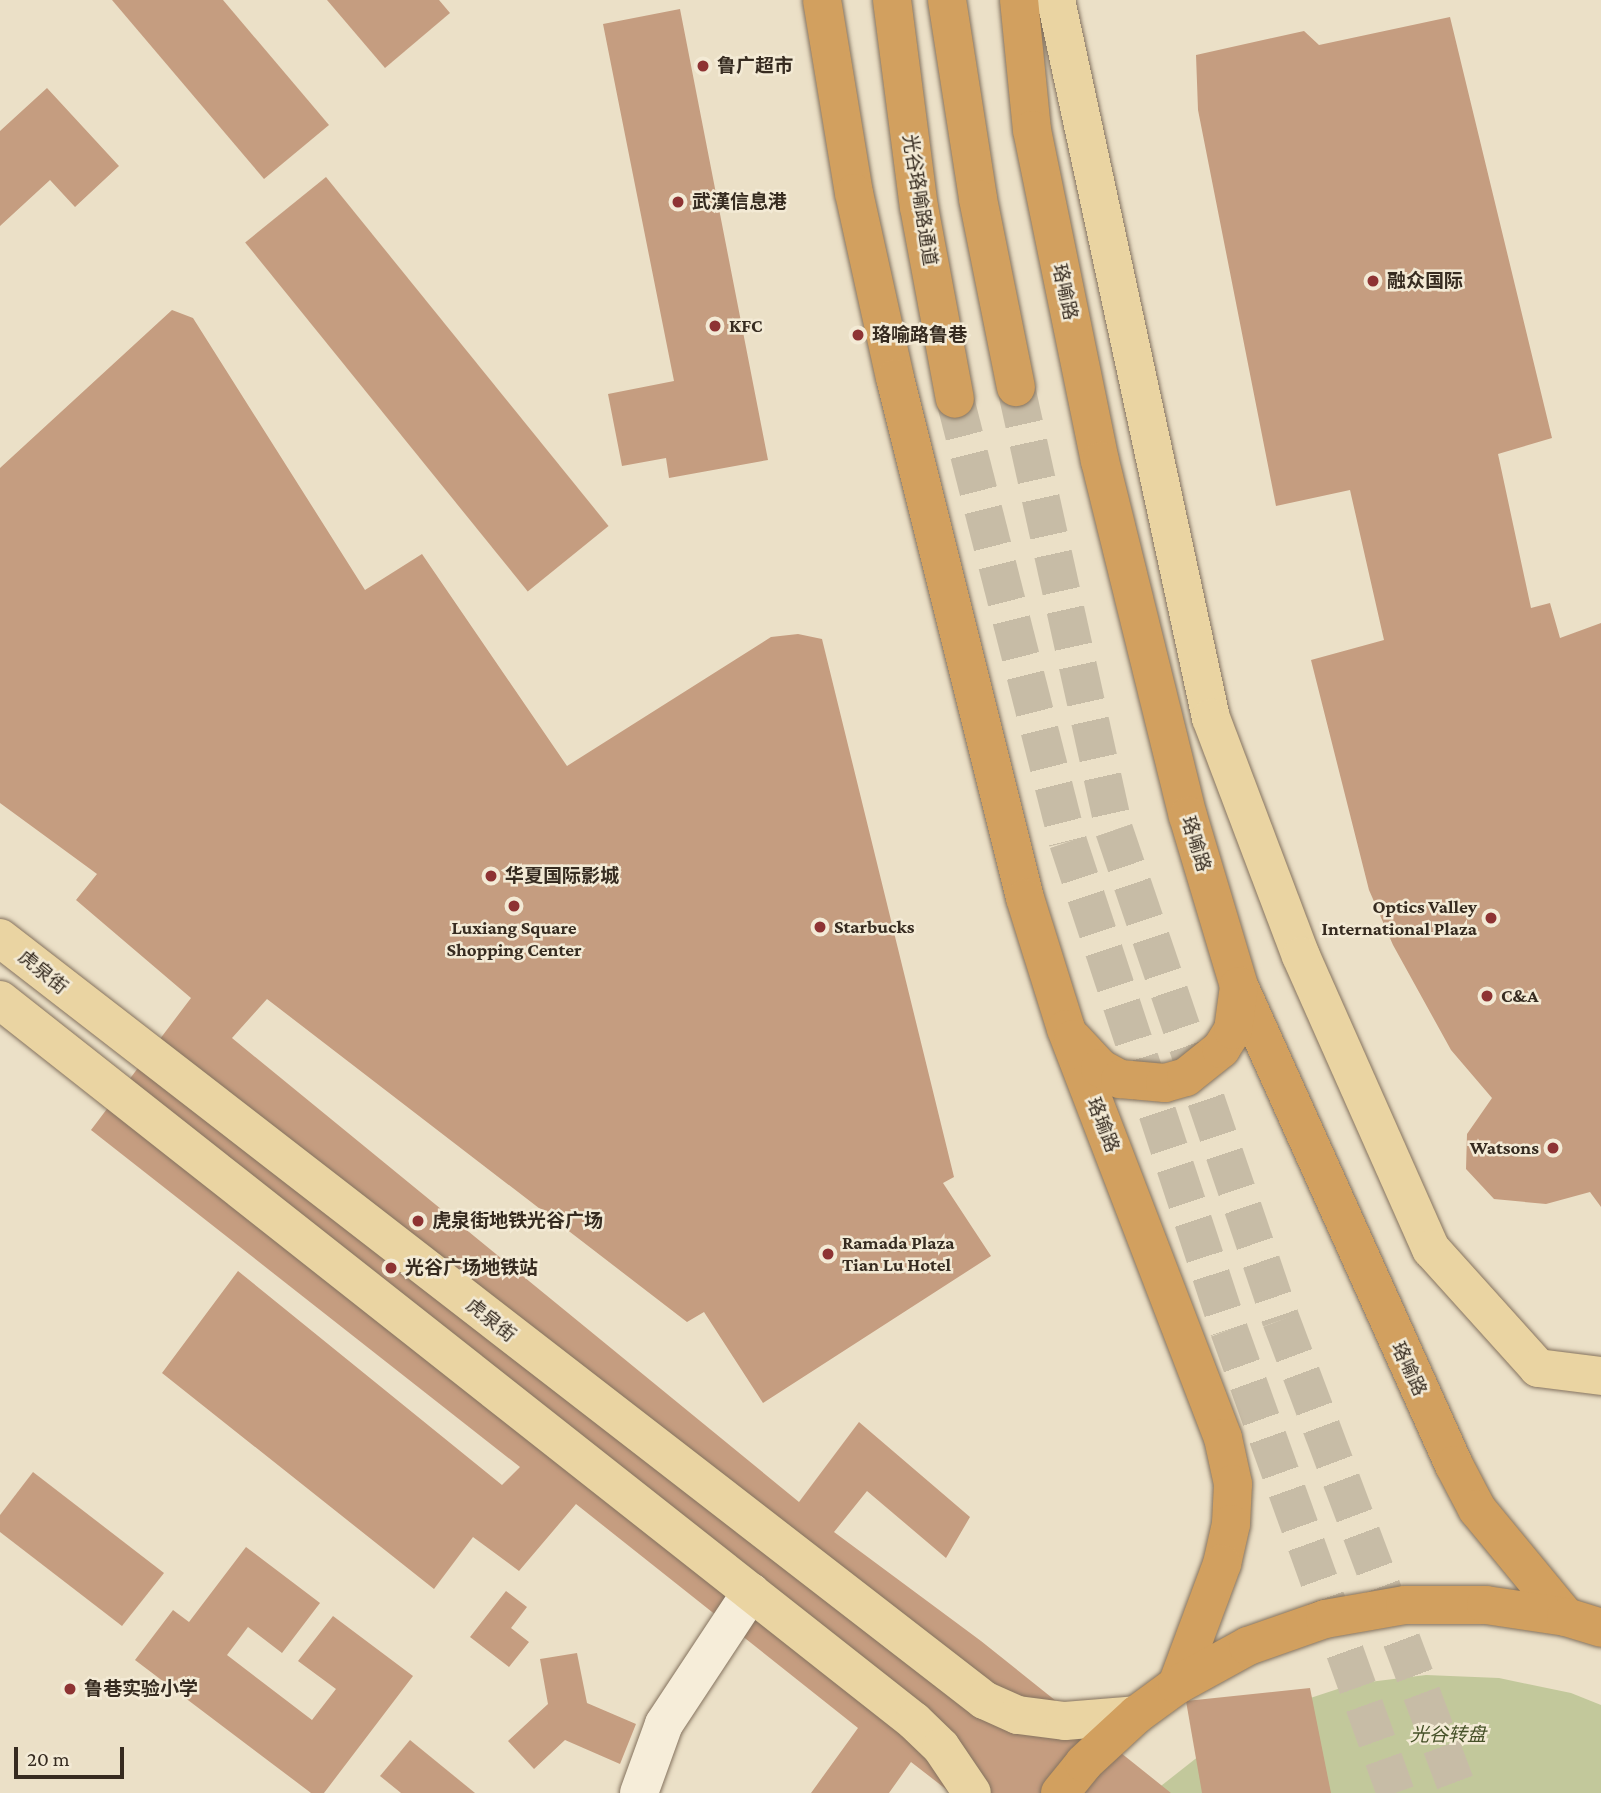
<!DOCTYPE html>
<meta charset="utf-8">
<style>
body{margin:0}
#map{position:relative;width:1601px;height:1793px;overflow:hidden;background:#ebe0c7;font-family:"Crimson Pro","Noto Sans SC",serif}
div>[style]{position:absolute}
.green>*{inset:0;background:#c2c89b}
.building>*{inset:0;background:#c59d80;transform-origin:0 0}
.highway-tunnel>*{height:38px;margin-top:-19px;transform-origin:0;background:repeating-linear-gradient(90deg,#c7bca6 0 38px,transparent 0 57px)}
.roads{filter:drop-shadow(0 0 2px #84725e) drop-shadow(0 0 2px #84725e)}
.minor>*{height:38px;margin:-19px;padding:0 19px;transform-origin:19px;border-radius:19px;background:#f6edd9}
.major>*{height:38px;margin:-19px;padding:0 19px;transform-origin:19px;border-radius:19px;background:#ead4a2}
.highway>*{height:38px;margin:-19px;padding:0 19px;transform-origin:19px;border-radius:19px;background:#d2a05f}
.dots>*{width:19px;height:19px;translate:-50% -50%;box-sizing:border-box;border:4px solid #f3ead5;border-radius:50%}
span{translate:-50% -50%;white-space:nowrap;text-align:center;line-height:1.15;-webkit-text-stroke:5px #f3ead5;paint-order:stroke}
.poi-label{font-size:19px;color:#362b20;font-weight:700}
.left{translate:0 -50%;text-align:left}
.right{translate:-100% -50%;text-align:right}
.street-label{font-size:19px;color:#362b20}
.park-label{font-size:19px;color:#465128;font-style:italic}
.scale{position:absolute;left:14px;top:1747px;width:110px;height:32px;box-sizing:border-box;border:4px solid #362b20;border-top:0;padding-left:9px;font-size:21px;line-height:24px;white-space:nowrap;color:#362b20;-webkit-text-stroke:5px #f3ead5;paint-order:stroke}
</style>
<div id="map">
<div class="green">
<div style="clip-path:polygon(1426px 1675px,1499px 1678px,1571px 1693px,1601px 1705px,1601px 1793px,1152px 1793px,1218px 1741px,1283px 1707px,1353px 1684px)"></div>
</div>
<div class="building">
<div style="clip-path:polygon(112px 0,223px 0,329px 125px,264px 179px)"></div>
<div style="clip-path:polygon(327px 0,439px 0,450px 13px,385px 68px)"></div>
<div style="clip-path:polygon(680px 9px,768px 460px,669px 478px,666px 458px,622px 466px,608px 394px,674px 381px,603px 24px)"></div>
<div style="clip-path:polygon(1450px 17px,1552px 438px,1498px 454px,1531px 608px,1550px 603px,1560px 638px,1601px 623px,1601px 1207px,1590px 1192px,1546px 1204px,1494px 1199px,1466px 1169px,1467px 1134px,1492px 1098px,1451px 1050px,1393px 945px,1369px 890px,1311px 660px,1384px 640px,1350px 490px,1276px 506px,1198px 110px,1196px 55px,1304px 31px,1319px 45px)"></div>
<div style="clip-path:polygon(47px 88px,119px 166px,75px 207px,50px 180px,0 226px,0 131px)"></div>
<div style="left:326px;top:177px;width:449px;height:104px;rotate:51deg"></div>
<div style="clip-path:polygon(172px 310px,193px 318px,365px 590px,422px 554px,567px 766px,771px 637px,798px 634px,822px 639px,954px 1177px,943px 1183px,991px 1256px,763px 1403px,704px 1312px,687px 1322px,267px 999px,232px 1038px,799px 1502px,859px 1422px,970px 1517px,946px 1558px,867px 1491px,834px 1532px,981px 1641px,1171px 1793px,951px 1793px,911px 1762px,889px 1793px,811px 1793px,858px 1728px,576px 1504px,519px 1571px,473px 1537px,434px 1589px,162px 1373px,238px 1271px,502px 1485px,520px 1467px,91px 1130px,191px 998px,76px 900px,97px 874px,0 803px,0 468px)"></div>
<div style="clip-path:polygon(33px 1472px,164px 1573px,122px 1626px,0 1532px,0 1515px)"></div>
<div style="clip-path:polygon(246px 1547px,320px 1603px,282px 1653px,248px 1627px,227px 1655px,312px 1720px,336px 1689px,298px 1661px,333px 1616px,413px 1676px,324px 1793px,311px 1793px,135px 1660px,173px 1610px,189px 1622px)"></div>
<div style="clip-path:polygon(506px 1591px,527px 1607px,511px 1628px,529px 1642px,509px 1667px,470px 1637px)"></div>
<div style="clip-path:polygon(577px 1653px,587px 1703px,636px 1724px,620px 1764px,565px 1740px,534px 1769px,508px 1741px,548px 1704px,540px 1659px)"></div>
<div style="clip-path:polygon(1310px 1688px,1331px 1793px,1202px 1793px,1186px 1701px)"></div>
<div style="clip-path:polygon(410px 1740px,475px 1793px,401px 1793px,380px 1776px)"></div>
</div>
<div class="highway-tunnel">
<div style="left:1016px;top:387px;width:454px;rotate:77.5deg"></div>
<div style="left:1114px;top:830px;width:518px;rotate:71.18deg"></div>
<div style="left:1281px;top:1320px;width:505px;rotate:69.38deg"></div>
<div style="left:955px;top:399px;width:457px;rotate:75.7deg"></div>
<div style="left:1068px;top:842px;width:514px;rotate:71.74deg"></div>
<div style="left:1229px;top:1330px;width:492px;rotate:70.2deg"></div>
</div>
<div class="roads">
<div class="minor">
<div style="left:639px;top:1793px;width:73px;rotate:-70.1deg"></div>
<div style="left:664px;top:1724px;width:158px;rotate:-56.6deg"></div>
</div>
<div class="major">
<div style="left:1056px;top:0;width:735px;rotate:77.82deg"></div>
<div style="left:1211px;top:718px;width:254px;rotate:69.3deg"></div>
<div style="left:1301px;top:956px;width:321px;rotate:66.1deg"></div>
<div style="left:1431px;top:1249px;width:160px;rotate:48deg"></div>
<div style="left:1538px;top:1368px;width:64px;rotate:7.2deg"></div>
<div style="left:0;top:938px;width:1245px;rotate:37.75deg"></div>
<div style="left:984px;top:1700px;width:37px;rotate:24deg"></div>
<div style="left:1018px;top:1715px;width:47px;rotate:7.3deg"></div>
<div style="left:1065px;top:1721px;width:71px;rotate:-4.8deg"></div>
<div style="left:0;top:1000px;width:1164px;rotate:38.27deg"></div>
<div style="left:914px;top:1721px;width:37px;rotate:44deg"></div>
<div style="left:941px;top:1747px;width:55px;rotate:56deg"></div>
</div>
<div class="highway">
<div style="left:822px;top:0;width:196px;rotate:80.6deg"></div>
<div style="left:854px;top:193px;width:189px;rotate:77.5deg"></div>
<div style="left:895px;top:378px;width:536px;rotate:75.96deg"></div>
<div style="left:1025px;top:898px;width:137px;rotate:72.6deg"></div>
<div style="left:1066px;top:1029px;width:438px;rotate:69deg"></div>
<div style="left:1223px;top:1438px;width:47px;rotate:77.7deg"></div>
<div style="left:1233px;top:1484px;width:40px;rotate:92.9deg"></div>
<div style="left:1231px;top:1524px;width:41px;rotate:102.7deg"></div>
<div style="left:1222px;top:1564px;width:129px;rotate:110.4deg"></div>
<div style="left:892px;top:0;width:209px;rotate:82.6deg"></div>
<div style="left:919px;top:207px;width:195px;rotate:79.4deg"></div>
<div style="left:947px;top:0;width:201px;rotate:81.1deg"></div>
<div style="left:978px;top:199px;width:192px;rotate:78.6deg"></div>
<div style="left:1019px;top:0;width:131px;rotate:84.3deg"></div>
<div style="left:1032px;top:130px;width:338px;rotate:78.4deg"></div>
<div style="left:1100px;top:461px;width:366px;rotate:76.1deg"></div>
<div style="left:1188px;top:816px;width:177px;rotate:73.3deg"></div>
<div style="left:1239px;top:986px;width:525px;rotate:65.83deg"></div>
<div style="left:1454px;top:1465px;width:50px;rotate:62.4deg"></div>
<div style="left:1477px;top:1509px;width:140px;rotate:50.5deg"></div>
<div style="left:1073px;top:1039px;width:40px;rotate:47deg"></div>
<div style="left:1100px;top:1068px;width:23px;rotate:29deg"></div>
<div style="left:1120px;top:1079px;width:45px;rotate:5.1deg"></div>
<div style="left:1165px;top:1083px;width:22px;rotate:-16deg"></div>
<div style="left:1186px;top:1077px;width:45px;rotate:-38.7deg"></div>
<div style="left:1221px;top:1049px;width:22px;rotate:-58deg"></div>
<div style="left:1233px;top:1030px;width:44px;rotate:-82.2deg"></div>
<div style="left:1060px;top:1793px;width:38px;rotate:-51deg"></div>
<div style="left:1084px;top:1763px;width:71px;rotate:-42.7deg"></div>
<div style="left:1136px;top:1715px;width:51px;rotate:-36.2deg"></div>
<div style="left:1177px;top:1685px;width:81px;rotate:-28.8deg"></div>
<div style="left:1248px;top:1646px;width:82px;rotate:-19.3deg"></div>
<div style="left:1325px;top:1619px;width:81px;rotate:-9.9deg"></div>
<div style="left:1405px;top:1605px;width:81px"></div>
<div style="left:1486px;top:1605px;width:81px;rotate:8.5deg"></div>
<div style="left:1566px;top:1617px;width:37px;rotate:17deg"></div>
</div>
</div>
<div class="dots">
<div style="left:703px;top:66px;background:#8e3333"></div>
<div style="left:678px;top:202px;background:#8e3333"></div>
<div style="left:1373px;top:281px;background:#8e3333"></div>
<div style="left:715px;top:326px;background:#8e3333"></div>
<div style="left:858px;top:335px;background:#8e3333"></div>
<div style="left:491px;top:876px;background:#8e3333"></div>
<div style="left:514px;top:906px;background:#8e3333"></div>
<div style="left:1491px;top:918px;background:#8e3333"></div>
<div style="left:820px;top:927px;background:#8e3333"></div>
<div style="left:1487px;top:996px;background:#8e3333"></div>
<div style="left:1553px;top:1148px;background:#8e3333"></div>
<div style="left:418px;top:1221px;background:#8e3333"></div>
<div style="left:828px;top:1254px;background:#8e3333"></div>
<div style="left:391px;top:1268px;background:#8e3333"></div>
<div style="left:70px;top:1689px;background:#8e3333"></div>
</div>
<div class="poi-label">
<span class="left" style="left:717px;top:66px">鲁广超市</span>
<span class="left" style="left:692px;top:202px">武漢信息港</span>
<span class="left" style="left:1387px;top:281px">融众国际</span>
<span class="left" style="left:729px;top:326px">KFC</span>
<span class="left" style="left:872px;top:335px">珞喻路鲁巷</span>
<span class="left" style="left:505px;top:876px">华夏国际影城</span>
<span class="right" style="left:1477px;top:918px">Optics Valley<br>International Plaza</span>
<span class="left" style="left:834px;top:927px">Starbucks</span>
<span style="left:514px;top:939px">Luxiang Square<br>Shopping Center</span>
<span class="left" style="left:1501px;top:996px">C&amp;A</span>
<span class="right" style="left:1539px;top:1148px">Watsons</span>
<span class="left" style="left:432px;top:1221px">虎泉街地铁光谷广场</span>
<span class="left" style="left:842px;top:1254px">Ramada Plaza<br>Tian Lu Hotel</span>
<span class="left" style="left:405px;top:1268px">光谷广场地铁站</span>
<span class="left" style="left:84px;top:1689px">鲁巷实验小学</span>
</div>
<div class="street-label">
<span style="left:920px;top:200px;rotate:81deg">光谷珞喻路通道</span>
<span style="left:1065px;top:292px;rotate:78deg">珞喻路</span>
<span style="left:1196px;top:844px;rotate:73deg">珞喻路</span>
<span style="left:43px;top:972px;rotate:39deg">虎泉街</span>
<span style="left:1103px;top:1125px;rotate:69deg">珞瑜路</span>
<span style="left:491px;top:1320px;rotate:38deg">虎泉街</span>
<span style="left:1409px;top:1369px;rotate:65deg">珞喻路</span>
</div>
<div class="park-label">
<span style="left:1448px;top:1735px">光谷转盘</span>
</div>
<div class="scale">20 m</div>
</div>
